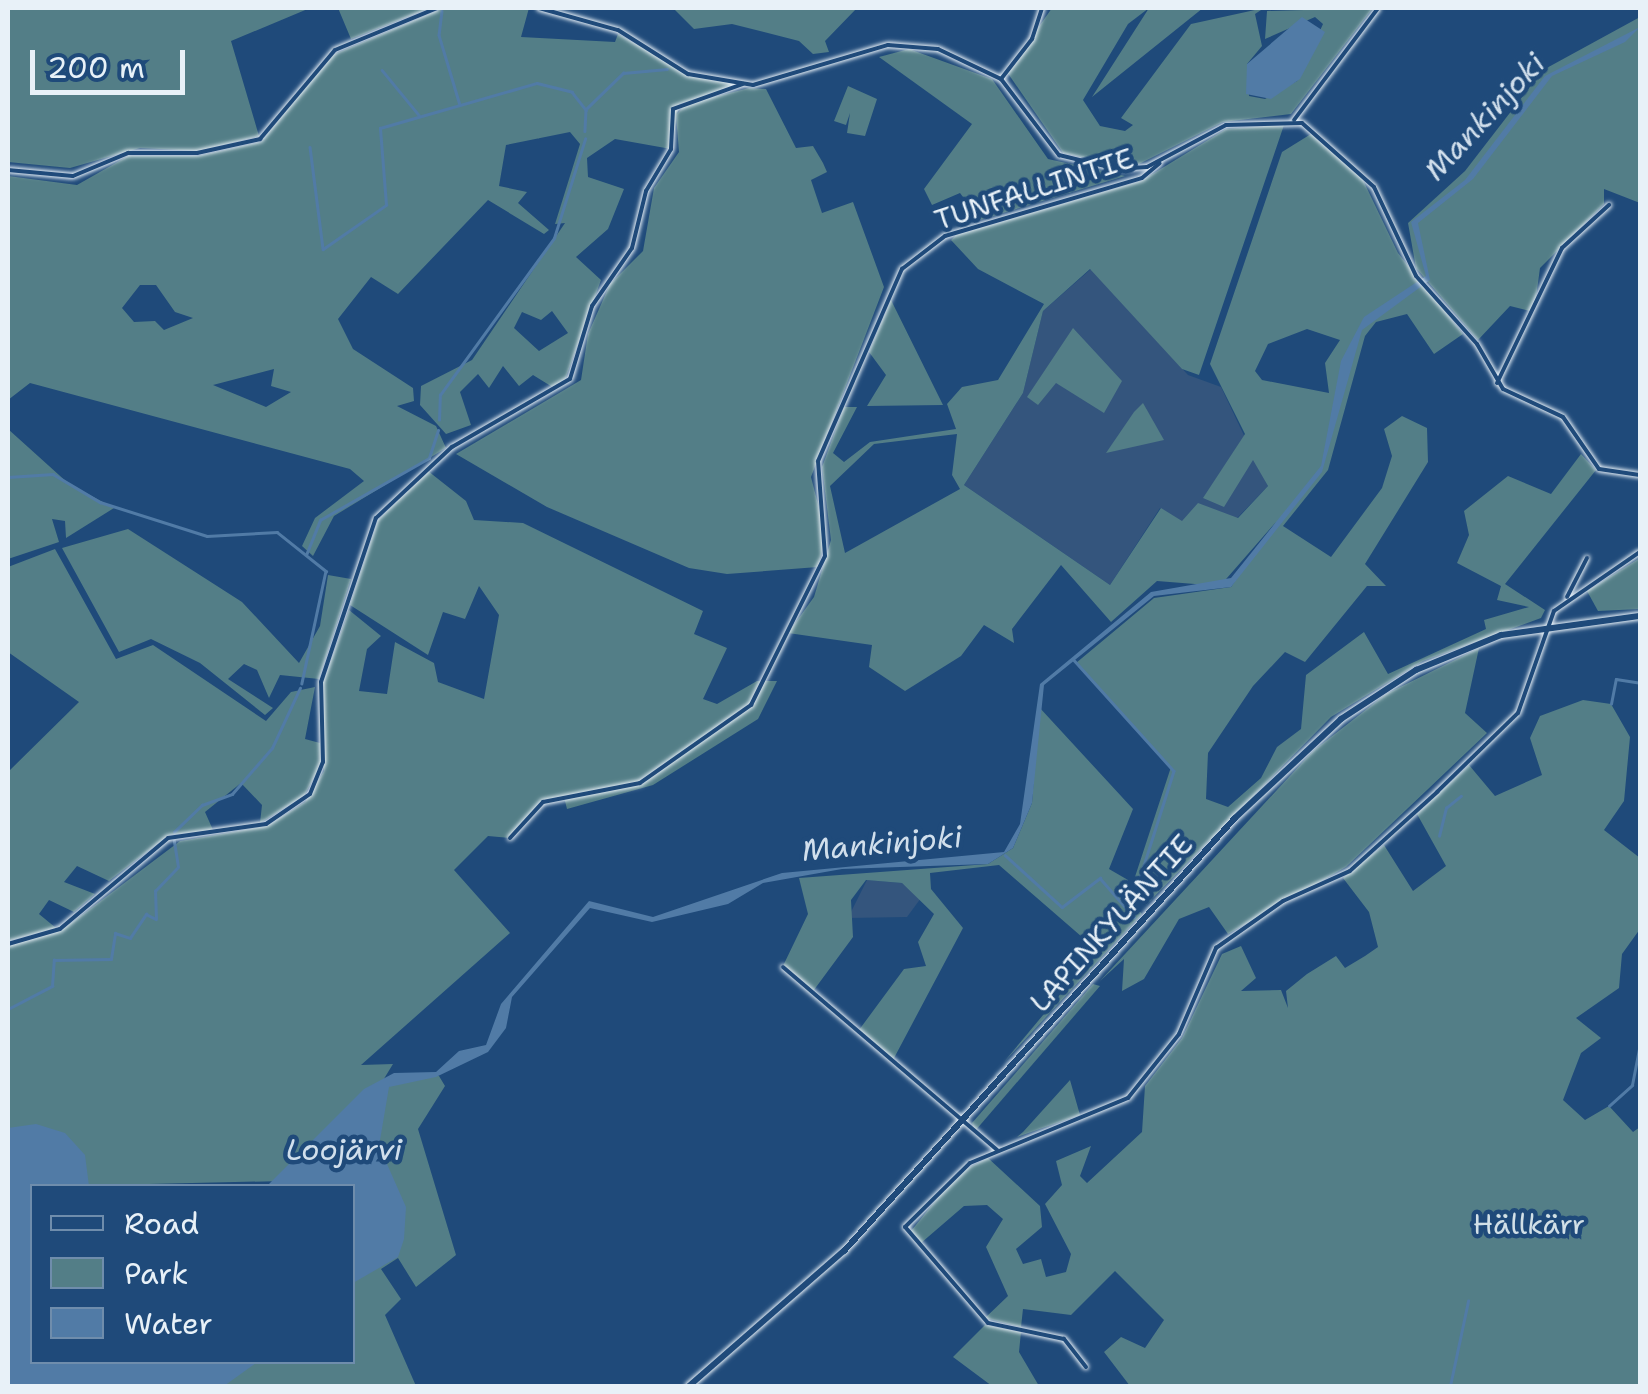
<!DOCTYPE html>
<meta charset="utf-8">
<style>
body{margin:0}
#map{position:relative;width:1648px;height:1394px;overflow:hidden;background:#1f4a7a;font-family:"Shantell Sans",sans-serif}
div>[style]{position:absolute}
.built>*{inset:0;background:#34557d}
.green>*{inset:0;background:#537e87}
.water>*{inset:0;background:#517ba6}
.stream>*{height:2.5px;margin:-1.25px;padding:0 1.25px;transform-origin:1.25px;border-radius:1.25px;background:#517ba6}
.roads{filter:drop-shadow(0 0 2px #e8f1f8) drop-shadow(0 0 2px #e8f1f8)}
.minor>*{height:4px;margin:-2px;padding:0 2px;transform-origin:2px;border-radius:2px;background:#1f4a7a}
.secondary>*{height:6px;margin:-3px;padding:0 3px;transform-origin:3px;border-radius:3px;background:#1f4a7a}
span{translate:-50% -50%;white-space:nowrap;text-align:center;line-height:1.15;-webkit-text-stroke:9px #1f4a7a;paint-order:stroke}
.street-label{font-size:28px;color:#e8f1f8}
.park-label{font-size:28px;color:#d2e0e7}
.water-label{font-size:30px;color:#d1dfec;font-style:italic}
.frame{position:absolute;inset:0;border:10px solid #e8f1f8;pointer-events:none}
.legend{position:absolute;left:30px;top:1184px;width:325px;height:180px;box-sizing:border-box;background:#1f4a7a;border:2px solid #6f8dac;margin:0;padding:12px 18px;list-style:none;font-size:30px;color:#e8f1f8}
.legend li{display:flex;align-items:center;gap:20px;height:50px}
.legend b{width:50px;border:2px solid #6f8dac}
.scale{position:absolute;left:30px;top:50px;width:155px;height:45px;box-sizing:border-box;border:5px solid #e8f1f8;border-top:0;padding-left:12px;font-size:30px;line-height:35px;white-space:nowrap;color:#e8f1f8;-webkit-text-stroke:8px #1f4a7a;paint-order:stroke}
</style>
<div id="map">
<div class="built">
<div style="clip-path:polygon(1091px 269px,1188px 375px,1221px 387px,1268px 486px,1214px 542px,1160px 508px,1110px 585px,964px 485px,1023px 393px,1043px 311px)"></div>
<div style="clip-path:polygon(867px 880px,902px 883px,921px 898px,907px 917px,848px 918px)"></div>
</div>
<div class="green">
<div style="clip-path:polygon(8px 8px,310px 8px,231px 41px,259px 136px,198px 151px,140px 148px,70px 168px,8px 162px)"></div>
<div style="clip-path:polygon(338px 8px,396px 10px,430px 8px,351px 39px)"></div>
<div style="clip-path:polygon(evenodd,529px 8px,521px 37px,615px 42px,618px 34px,689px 74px,745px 84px,679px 104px,671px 149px,615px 139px,587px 158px,588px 177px,624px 189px,608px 229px,576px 257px,601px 280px,565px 380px,554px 388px,533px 375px,519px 386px,503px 366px,489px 388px,478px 374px,460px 392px,471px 425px,446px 434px,420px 405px,421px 386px,472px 360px,565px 223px,555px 224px,580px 144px,570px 132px,506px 145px,499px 186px,527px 192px,518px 203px,549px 230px,544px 234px,488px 200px,398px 294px,371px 277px,338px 319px,353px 349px,413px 388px,414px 401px,397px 406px,436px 426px,446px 448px,334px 516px,313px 556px,302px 546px,315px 518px,364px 481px,350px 469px,30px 383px,8px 400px,8px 176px,77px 185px,128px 156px,198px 156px,261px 142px,330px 56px,439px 10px,529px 8px,140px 285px,156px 285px,175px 312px,193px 318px,164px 330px,155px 321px,134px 322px,122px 308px,140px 285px,529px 8px,552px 311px,568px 333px,539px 351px,514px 328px,522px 312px,541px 320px,552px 311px,529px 8px,274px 369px,271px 386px,291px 392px,266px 407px,213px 385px,274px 369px)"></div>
<div style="clip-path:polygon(673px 8px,857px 8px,825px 41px,829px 52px,813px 54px,799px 41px,732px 24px,694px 29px)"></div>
<div style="clip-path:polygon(1052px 8px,1203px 8px,1092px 97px,1149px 8px,1128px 24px,1083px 100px,1100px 126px,1125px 131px,1133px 125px,1121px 118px,1191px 24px,1264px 8px,1255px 14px,1262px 46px,1247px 64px,1249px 96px,1265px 99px,1297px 81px,1323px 24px,1315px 17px,1265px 39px,1267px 11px,1373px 8px,1291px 114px,1223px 122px,1131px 168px,1063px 153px,1007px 72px)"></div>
<div style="clip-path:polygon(1640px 17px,1640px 203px,1604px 189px,1604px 204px,1540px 268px,1534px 312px,1510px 306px,1478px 340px,1416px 268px,1408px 223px,1465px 171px,1543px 70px)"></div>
<div style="clip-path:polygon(909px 49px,992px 79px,1048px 159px,1125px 176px,980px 220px,960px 193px,932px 205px,924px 189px,972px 124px,879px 57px)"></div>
<div style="clip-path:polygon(848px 86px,877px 99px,865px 136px,847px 133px,850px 113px,846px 125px,834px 121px)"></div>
<div style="clip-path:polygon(749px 88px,766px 89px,796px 148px,813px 146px,823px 163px,827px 172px,811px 180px,822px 213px,853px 202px,884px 287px,811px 477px,826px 535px,818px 567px,727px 574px,689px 568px,547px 507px,456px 454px,581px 380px,588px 334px,610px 284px,643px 251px,654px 188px,679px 152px,676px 115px,686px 104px)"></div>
<div style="clip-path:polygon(evenodd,1284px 125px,1199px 375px,1182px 369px,1090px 269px,1043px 311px,1023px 393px,964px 485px,1110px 585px,1161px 508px,1182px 521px,1198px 503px,1238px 518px,1268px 486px,1253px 460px,1224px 507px,1203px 498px,1245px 434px,1210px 364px,1282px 152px,1311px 134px,1362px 178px,1398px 253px,1463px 334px,1434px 354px,1407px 314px,1376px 322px,1365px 336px,1328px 470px,1283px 526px,1331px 557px,1382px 488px,1392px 456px,1384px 429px,1402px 416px,1427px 428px,1428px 462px,1365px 564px,1386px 586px,1367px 586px,1305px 662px,1285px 652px,1253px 686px,1208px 753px,1206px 799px,1228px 807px,1261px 778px,1277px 747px,1301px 729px,1306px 675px,1364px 632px,1388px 674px,1486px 629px,1484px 620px,1529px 607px,1497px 600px,1501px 586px,1457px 563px,1469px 535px,1464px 511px,1508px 476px,1551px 494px,1581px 454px,1596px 470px,1505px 584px,1545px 610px,1541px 618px,1423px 661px,1331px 717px,1146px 905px,1130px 892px,1171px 767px,1076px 663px,1154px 598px,1231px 587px,1276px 522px,1220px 586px,1157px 581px,1111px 622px,1061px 565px,1012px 629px,1014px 643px,984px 625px,961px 656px,905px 691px,869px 667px,872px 645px,788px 633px,814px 597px,831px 540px,822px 467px,844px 407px,857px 407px,833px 453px,844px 462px,870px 442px,956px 429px,947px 404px,962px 387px,998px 380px,1044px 304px,978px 269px,951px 240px,956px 235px,1141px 181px,1226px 129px,1284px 125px,1307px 329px,1340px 340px,1325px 363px,1329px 393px,1262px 380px,1255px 371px,1268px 344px,1307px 329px,1284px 125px,957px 434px,952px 475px,960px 489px,845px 553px,830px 486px,874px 444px,957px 434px)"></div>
<div style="clip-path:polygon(891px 300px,943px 405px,867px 406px,886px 375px,869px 352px)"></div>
<div style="clip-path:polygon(1073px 328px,1122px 381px,1104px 413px,1056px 383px,1038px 405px,1027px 397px)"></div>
<div style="clip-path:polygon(1143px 403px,1164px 440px,1106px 453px,1134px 412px)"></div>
<div style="clip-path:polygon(8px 429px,69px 484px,114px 508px,66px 538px,65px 521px,52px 519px,59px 542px,8px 559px)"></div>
<div style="clip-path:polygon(428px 471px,466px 501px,474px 520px,523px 523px,703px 611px,694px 634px,727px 648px,703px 699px,717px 704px,757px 681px,777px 681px,758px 719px,653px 785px,567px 809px,564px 797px,547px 800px,510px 838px,488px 836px,454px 870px,510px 933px,361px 1065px,393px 1064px,382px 1082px,388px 1087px,410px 1076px,439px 1076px,445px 1086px,418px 1129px,456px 1255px,416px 1287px,398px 1258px,381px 1269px,401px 1299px,385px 1315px,416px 1386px,193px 1386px,232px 1362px,352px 1362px,353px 1268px,369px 1179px,63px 1186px,18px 1128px,8px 1135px,8px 946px,62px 930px,180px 841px,267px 826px,305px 802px,324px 771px,323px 683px,349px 610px,381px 636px,367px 649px,359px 691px,387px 694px,395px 642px,434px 663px,438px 682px,484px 699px,499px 615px,479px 586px,465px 619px,443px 612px,428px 655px,350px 605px,378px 520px)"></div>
<div style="clip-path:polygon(128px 529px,242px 602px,299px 663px,320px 626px,328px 575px,351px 579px,319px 679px,280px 675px,269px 698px,257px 670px,244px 664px,228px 679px,273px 708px,265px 715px,200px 663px,151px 639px,119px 652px,62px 548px)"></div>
<div style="clip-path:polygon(55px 549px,116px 659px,153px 645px,266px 721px,291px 692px,315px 687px,305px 739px,320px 743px,321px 765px,304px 796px,260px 823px,262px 805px,241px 783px,205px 812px,213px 830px,169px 835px,109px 881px,77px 866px,64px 882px,95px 894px,74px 912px,49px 900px,39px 914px,56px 928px,8px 941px,8px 772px,79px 702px,8px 652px,8px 567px)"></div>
<div style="clip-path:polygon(1640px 558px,1640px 609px,1598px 611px,1587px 591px)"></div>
<div style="clip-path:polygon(1479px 648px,1465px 713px,1487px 733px,1346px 867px,1228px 934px,1209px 907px,1179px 919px,1144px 979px,1122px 991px,1124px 959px,1100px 981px,1313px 751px,1386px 694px)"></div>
<div style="clip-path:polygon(1583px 700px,1611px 704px,1630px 737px,1624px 801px,1604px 830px,1640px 858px,1640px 929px,1622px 954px,1619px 988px,1576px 1018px,1601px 1038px,1581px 1053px,1563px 1100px,1585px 1120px,1609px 1106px,1633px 1132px,1640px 1127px,1640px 1386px,1130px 1386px,1104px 1352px,1121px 1337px,1145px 1348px,1164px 1320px,1115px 1271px,1071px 1315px,1023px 1309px,1021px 1327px,985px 1318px,1008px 1296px,986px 1247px,1003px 1219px,987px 1205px,964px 1206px,921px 1243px,911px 1231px,958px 1173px,988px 1158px,1040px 1206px,1042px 1227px,1016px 1249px,1023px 1264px,1041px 1259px,1046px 1277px,1066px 1272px,1071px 1254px,1045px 1204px,1062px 1185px,1056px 1161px,1091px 1146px,1080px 1176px,1087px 1183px,1142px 1132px,1145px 1086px,1182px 1038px,1222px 954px,1241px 946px,1256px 978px,1241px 991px,1281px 990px,1288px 1008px,1286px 991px,1307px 974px,1336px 956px,1345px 968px,1365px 956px,1378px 947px,1369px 912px,1343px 878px,1384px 845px,1413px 891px,1446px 866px,1417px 814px,1469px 765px,1495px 796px,1542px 775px,1530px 738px,1540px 716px)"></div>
<div style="clip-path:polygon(1039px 707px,1133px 809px,1109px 869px,1128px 880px,1124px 894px,1142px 914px,1004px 1062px,1097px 950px,999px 865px,930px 873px,931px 889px,963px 928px,893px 1060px,859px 1030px,904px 969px,926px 966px,918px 942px,934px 914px,902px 883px,866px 880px,851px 900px,853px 937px,811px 994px,782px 968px,808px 914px,799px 878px,988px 864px,1013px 848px,1032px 803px)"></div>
<div style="clip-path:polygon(1093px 984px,1100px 986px,975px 1131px,972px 1123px)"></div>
<div style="clip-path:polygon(1070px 1080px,1080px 1115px,1017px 1137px,1023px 1132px)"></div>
<div style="clip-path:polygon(985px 1325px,1021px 1332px,1019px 1352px,1039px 1386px,992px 1386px,953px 1357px)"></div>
</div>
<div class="water">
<div style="clip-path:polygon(1302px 17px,1325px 32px,1300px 79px,1271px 99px,1246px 94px,1247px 64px)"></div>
<div style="clip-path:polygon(1640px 27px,1625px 42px,1552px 76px,1473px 179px,1418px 223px,1430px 280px,1362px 330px,1322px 472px,1231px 587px,1154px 596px,1044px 685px,1032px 803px,1013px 848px,988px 864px,842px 869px,763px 883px,728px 904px,652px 922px,590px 908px,512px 997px,506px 1028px,488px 1052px,436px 1077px,389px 1087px,379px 1146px,406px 1207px,404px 1239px,398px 1257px,353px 1283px,352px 1186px,267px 1186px,364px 1089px,394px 1073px,436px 1072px,459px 1051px,486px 1045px,501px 1004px,589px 901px,653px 917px,782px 873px,1004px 852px,1020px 824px,1040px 684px,1151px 592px,1231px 578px,1321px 466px,1341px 361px,1364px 317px,1426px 276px,1411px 222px,1465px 180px,1545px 76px)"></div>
<div style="clip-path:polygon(36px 1124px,65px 1133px,85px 1155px,89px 1186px,32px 1186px,32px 1362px,256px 1363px,224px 1386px,8px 1386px,8px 1128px)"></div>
</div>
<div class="stream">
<div style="left:442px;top:11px;width:24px;rotate:97deg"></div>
<div style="left:439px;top:35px;width:73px;rotate:73.3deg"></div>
<div style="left:382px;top:70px;width:58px;rotate:50.6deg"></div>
<div style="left:586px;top:109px;width:52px;rotate:-44.2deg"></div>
<div style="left:623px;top:73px;width:44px;rotate:-5.2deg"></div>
<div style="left:310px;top:147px;width:103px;rotate:82.7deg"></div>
<div style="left:323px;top:249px;width:77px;rotate:-34.9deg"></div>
<div style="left:386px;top:205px;width:77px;rotate:-94.5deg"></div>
<div style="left:380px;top:128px;width:163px;rotate:-16deg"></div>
<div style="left:537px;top:83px;width:36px;rotate:14deg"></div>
<div style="left:572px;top:92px;width:23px;rotate:52deg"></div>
<div style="left:586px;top:110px;width:21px;rotate:93deg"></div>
<div style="left:439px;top:420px;width:25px;rotate:-88deg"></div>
<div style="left:440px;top:395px;width:194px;rotate:-54deg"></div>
<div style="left:554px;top:238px;width:104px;rotate:-72.6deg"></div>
<div style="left:8px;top:477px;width:45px;rotate:-3.8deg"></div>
<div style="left:53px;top:474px;width:55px;rotate:30.8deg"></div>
<div style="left:100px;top:502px;width:112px;rotate:17.6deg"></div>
<div style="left:207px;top:536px;width:70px;rotate:-3.3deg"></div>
<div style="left:277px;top:532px;width:63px;rotate:38.5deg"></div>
<div style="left:326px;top:571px;width:115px;rotate:102.1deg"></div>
<div style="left:306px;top:555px;width:38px;rotate:-68deg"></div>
<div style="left:320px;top:520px;width:125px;rotate:-29.6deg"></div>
<div style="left:429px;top:458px;width:29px;rotate:-72deg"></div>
<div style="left:1074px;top:660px;width:149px;rotate:48deg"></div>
<div style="left:1174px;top:771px;width:129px;rotate:107.6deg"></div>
<div style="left:1611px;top:704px;width:25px;rotate:-79deg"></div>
<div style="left:1616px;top:679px;width:24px;rotate:9deg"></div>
<div style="left:174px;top:832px;width:39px;rotate:-44deg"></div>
<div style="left:202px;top:805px;width:32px;rotate:-20deg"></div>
<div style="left:232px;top:794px;width:61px;rotate:-49deg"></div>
<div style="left:272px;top:748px;width:66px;rotate:-65deg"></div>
<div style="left:1439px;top:836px;width:29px;rotate:-76deg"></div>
<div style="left:1446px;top:808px;width:19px;rotate:-39deg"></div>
<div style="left:1005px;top:855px;width:77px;rotate:42.4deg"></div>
<div style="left:1062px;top:907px;width:48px;rotate:-37.3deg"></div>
<div style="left:1100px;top:878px;width:52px;rotate:48.9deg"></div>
<div style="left:8px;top:1009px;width:50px;rotate:-27.6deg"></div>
<div style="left:52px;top:986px;width:26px;rotate:-86deg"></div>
<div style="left:54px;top:960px;width:57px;rotate:-1deg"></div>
<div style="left:111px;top:959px;width:26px;rotate:-81deg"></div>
<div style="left:115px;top:933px;width:16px;rotate:18deg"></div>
<div style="left:130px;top:938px;width:29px;rotate:-56deg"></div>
<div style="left:146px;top:914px;width:11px;rotate:27deg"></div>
<div style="left:156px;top:919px;width:28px;rotate:-92deg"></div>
<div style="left:155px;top:891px;width:33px;rotate:-46deg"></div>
<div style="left:178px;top:867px;width:26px;rotate:-99deg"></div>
<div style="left:1609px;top:1106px;width:31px;rotate:-42deg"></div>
<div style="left:1632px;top:1085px;width:42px;rotate:-79deg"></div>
<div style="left:1450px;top:1386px;width:87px;rotate:-78deg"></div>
</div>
<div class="roads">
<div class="minor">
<div style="left:539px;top:8px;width:82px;rotate:15.6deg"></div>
<div style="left:618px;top:30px;width:83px;rotate:32.2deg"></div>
<div style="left:688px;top:74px;width:66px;rotate:9.6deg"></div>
<div style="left:753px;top:85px;width:141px;rotate:-16.5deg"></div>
<div style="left:888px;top:45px;width:50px;rotate:4.6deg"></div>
<div style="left:938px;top:49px;width:70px;rotate:25.5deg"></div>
<div style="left:1001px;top:79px;width:96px;rotate:52.7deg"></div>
<div style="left:1059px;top:155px;width:60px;rotate:13.6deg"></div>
<div style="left:1117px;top:169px;width:30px;rotate:-4deg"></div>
<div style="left:1147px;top:167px;width:89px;rotate:-28deg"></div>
<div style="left:1226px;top:125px;width:76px;rotate:-1.5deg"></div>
<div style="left:1302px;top:123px;width:96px;rotate:41.6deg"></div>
<div style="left:1374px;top:187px;width:98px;rotate:64.7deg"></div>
<div style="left:1416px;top:276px;width:91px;rotate:48.1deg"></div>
<div style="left:1477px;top:344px;width:52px;rotate:60deg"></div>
<div style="left:1503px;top:389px;width:66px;rotate:25deg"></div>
<div style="left:1563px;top:417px;width:63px;rotate:55.3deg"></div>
<div style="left:1599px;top:469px;width:41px;rotate:8.3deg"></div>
<div style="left:1001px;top:79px;width:51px;rotate:-52.2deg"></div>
<div style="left:1032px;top:39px;width:33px;rotate:-72deg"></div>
<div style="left:1294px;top:120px;width:140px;rotate:-53.1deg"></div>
<div style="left:8px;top:170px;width:65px;rotate:5.3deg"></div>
<div style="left:73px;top:176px;width:60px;rotate:-22.7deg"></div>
<div style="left:128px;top:153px;width:69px"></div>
<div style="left:197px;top:153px;width:65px;rotate:-12.5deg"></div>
<div style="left:260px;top:139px;width:116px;rotate:-49.9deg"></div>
<div style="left:335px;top:50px;width:110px;rotate:-22.4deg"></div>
<div style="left:1497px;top:383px;width:150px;rotate:-64.3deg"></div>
<div style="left:1562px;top:248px;width:64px;rotate:-42.5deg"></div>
<div style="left:1567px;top:597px;width:44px;rotate:-62.9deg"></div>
<div style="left:510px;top:838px;width:49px;rotate:-47.5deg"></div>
<div style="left:543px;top:802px;width:99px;rotate:-11.1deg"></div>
<div style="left:640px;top:783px;width:136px;rotate:-35.1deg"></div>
<div style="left:751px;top:705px;width:166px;rotate:-63.6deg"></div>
<div style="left:825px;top:556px;width:95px;rotate:-94.2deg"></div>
<div style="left:818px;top:461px;width:210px;rotate:-66.4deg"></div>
<div style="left:902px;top:269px;width:54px;rotate:-37.5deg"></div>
<div style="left:945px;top:236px;width:205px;rotate:-16.4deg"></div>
<div style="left:1142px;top:178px;width:23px;rotate:-40deg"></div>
<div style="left:8px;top:944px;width:54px;rotate:-16.1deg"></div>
<div style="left:60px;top:929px;width:141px;rotate:-40.1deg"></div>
<div style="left:168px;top:838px;width:99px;rotate:-8.1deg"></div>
<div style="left:266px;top:824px;width:53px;rotate:-34.3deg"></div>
<div style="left:310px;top:794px;width:35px;rotate:-68deg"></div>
<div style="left:323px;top:762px;width:80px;rotate:-91.4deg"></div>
<div style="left:321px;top:682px;width:173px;rotate:-71.5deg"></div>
<div style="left:376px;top:518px;width:104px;rotate:-43.1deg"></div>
<div style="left:452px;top:447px;width:136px;rotate:-30deg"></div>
<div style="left:570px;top:379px;width:76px;rotate:-73.2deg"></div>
<div style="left:592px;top:306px;width:70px;rotate:-55.4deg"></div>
<div style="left:632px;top:248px;width:59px;rotate:-76.2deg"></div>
<div style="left:646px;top:191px;width:49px;rotate:-59.2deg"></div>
<div style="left:671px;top:149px;width:40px;rotate:-87.1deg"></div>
<div style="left:673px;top:109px;width:74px;rotate:-19.7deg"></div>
<div style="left:783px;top:967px;width:282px;rotate:40.5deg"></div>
<div style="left:1086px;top:1367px;width:36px;rotate:-128deg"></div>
<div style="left:1064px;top:1339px;width:78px;rotate:-168.1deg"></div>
<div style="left:988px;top:1323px;width:127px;rotate:-130.8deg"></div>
<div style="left:905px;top:1227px;width:91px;rotate:-44.6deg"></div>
<div style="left:970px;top:1163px;width:171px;rotate:-22.4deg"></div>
<div style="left:1128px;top:1098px;width:82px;rotate:-51.4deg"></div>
<div style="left:1179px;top:1034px;width:94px;rotate:-66.7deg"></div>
<div style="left:1216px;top:948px;width:82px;rotate:-35deg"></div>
<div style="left:1283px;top:901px;width:73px;rotate:-24.1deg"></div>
<div style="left:1350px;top:871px;width:118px;rotate:-42.2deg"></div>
<div style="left:1437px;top:792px;width:113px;rotate:-44.3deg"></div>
<div style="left:1518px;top:713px;width:108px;rotate:-70.6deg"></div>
<div style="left:1554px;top:611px;width:104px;rotate:-34.5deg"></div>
</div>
<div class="secondary">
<div style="left:689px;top:1386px;width:206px;rotate:-41.1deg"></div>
<div style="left:844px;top:1251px;width:583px;rotate:-47.92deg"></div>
<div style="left:1235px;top:818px;width:145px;rotate:-43deg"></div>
<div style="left:1341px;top:719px;width:90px;rotate:-33.2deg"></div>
<div style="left:1416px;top:670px;width:92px;rotate:-22.4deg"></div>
<div style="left:1501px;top:635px;width:140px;rotate:-7.8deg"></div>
</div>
</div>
<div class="street-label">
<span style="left:1034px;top:189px;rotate:-18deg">TUNFALLINTIE</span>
<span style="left:1111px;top:923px;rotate:-48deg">LAPINKYLÄNTIE</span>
</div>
<div class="park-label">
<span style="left:1529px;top:1224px">Hällkärr</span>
</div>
<div class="water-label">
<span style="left:1485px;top:117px;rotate:-47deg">Mankinjoki</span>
<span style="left:882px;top:844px;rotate:-5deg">Mankinjoki</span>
<span style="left:344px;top:1150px">Loojärvi</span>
</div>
<div class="frame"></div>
<ul class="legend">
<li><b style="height:12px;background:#1f4a7a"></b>Road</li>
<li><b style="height:28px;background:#537e87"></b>Park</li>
<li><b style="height:28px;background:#517ba6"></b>Water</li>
</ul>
<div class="scale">200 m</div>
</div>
